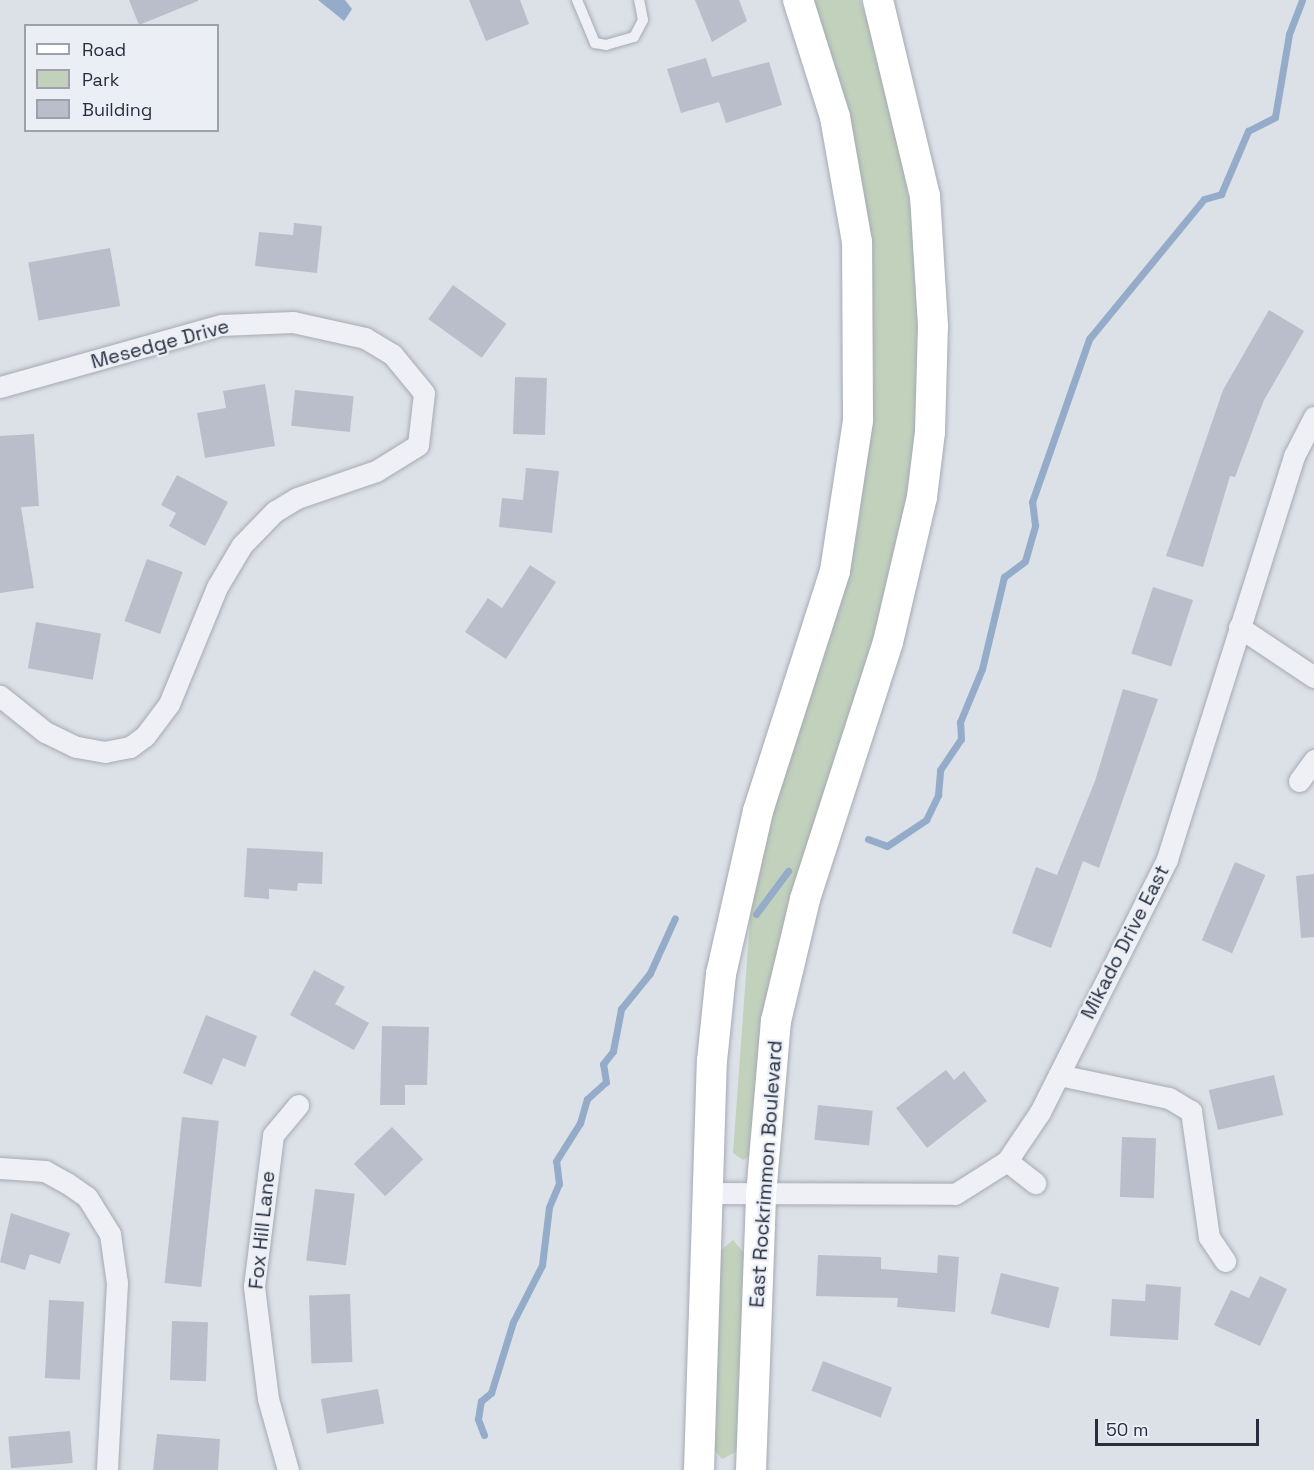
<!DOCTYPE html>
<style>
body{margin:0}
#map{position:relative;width:1314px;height:1470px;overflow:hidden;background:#dce0e7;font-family:"Space Grotesk",sans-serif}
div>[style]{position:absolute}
.green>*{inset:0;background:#c1d1bc}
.water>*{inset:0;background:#94acc9}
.stream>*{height:7px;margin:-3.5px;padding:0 3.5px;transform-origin:3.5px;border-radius:3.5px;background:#94acc9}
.building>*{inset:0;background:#b9beca;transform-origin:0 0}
.roads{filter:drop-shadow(0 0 2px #a5aab4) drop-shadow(0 0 2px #a5aab4)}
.lane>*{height:10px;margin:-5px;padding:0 5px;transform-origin:5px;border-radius:5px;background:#eef0f5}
.street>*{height:21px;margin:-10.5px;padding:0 10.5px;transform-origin:10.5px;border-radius:10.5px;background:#eef0f5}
.secondary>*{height:30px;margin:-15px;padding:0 15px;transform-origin:15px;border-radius:15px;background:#fff}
span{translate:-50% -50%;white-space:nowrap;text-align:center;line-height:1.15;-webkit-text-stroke:4.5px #ebeff5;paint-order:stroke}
.street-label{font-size:20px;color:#252d3e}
.legend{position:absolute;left:24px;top:24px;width:195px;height:108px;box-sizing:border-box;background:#ebeff5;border:2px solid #9ca1ac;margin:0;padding:8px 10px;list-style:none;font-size:18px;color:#252d3e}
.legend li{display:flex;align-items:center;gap:12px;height:30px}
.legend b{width:30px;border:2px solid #9ca1ac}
.scale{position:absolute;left:1095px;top:1419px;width:164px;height:27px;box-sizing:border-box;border:3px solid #252d3e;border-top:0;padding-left:8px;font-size:18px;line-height:21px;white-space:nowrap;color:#252d3e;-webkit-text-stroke:4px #ebeff5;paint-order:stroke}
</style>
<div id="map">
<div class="green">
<div style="clip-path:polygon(812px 0,860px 0,880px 58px,913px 218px,920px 379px,914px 455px,887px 601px,762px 1021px,749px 1156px,743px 1160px,733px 1153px,751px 907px,760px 854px,858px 529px,874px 380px,869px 231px)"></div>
<div style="clip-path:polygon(733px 1240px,744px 1253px,738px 1451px,722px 1459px,713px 1449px,720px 1251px)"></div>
</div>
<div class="water">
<div style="clip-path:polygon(318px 0,345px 0,352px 9px,344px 21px)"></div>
</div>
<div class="stream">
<div style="left:868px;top:839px;width:20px;rotate:20deg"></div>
<div style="left:887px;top:846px;width:47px;rotate:-33.7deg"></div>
<div style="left:926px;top:820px;width:28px;rotate:-64deg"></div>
<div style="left:938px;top:795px;width:25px;rotate:-85deg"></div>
<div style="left:940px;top:770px;width:37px;rotate:-56deg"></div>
<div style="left:961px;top:739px;width:17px;rotate:-93deg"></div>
<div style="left:960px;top:722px;width:57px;rotate:-67.5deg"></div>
<div style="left:982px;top:669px;width:95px;rotate:-76.6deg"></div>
<div style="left:1004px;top:577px;width:26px;rotate:-37deg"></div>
<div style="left:1025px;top:561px;width:37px;rotate:-74deg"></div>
<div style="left:1035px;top:525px;width:23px;rotate:-97deg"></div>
<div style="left:1032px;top:502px;width:173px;rotate:-70.7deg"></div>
<div style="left:1089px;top:339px;width:181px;rotate:-50.6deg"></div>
<div style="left:1204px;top:199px;width:18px;rotate:-16deg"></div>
<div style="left:1221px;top:194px;width:69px;rotate:-66.8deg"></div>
<div style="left:1248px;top:131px;width:30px;rotate:-27deg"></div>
<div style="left:1275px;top:117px;width:84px;rotate:-80.4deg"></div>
<div style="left:1289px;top:34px;width:36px;rotate:-69deg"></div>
<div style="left:756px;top:914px;width:54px;rotate:-53.3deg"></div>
<div style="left:484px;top:1435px;width:17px;rotate:-111deg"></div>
<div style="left:478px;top:1419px;width:18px;rotate:-81deg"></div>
<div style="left:481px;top:1401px;width:13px;rotate:-39deg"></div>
<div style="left:491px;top:1393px;width:74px;rotate:-72.8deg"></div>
<div style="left:513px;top:1322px;width:64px;rotate:-63deg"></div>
<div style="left:542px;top:1265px;width:58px;rotate:-83.1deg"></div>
<div style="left:549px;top:1207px;width:25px;rotate:-67deg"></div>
<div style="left:559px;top:1184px;width:23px;rotate:-97deg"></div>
<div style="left:556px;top:1161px;width:45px;rotate:-57.7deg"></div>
<div style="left:580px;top:1123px;width:25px;rotate:-74deg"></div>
<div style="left:587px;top:1099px;width:25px;rotate:-42deg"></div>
<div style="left:606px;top:1082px;width:18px;rotate:-99deg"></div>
<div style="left:603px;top:1064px;width:16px;rotate:-52deg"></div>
<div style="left:613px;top:1051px;width:43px;rotate:-79.2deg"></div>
<div style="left:621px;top:1009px;width:46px;rotate:-51.1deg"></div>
<div style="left:650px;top:973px;width:60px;rotate:-65.6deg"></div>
</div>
<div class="building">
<div style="clip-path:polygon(129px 0,198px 0,198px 1px,139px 25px)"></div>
<div style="clip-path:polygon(469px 0,520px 0,529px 24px,486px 41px)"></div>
<div style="clip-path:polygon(695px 0,739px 0,747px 21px,712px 42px)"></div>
<div style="clip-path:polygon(706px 58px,712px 77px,769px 62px,782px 105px,726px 123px,719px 102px,681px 113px,667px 69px)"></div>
<div style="clip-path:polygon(294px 223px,322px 226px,317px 273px,255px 266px,259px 232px,293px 235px)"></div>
<div style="left:110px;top:248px;width:59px;height:83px;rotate:80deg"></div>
<div style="left:453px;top:285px;width:66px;height:42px;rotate:36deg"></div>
<div style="clip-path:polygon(1269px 310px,1304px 331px,1264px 400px,1235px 477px,1230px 476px,1203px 567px,1166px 556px,1223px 390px)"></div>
<div style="left:515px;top:377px;width:32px;height:57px;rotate:2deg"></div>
<div style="clip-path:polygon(265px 384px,275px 446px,205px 458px,197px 413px,226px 408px,223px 391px)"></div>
<div style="left:295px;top:390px;width:59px;height:36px;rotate:6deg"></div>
<div style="clip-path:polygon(34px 434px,39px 506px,21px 507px,34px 588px,0 593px,0 436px)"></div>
<div style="clip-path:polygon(526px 468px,559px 471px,552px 533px,499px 527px,502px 498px,523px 500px)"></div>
<div style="clip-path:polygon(177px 475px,228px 502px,205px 546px,169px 526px,176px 513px,161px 505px)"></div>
<div style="left:147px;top:559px;width:38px;height:66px;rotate:20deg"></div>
<div style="clip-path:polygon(530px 565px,556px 582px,506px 659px,465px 632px,488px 598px,502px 608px)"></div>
<div style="left:1153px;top:587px;width:42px;height:70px;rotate:18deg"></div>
<div style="left:36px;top:622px;width:66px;height:47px;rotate:10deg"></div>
<div style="clip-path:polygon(1123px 689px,1158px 699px,1099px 868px,1083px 861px,1051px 948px,1012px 933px,1036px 867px,1057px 875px,1095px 781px)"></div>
<div style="clip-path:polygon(247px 848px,323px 852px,322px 884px,298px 883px,297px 891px,269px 889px,269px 899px,244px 897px)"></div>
<div style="left:1235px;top:862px;width:33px;height:85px;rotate:23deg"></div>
<div style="clip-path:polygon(1314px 874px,1314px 937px,1301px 938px,1296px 876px)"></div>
<div style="clip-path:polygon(314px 970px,345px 987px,335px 1004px,369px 1023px,354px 1050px,290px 1015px)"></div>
<div style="clip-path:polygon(206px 1015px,257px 1036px,245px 1067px,223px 1058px,212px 1085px,183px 1073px)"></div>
<div style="clip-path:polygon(382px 1026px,429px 1027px,427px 1085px,405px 1085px,405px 1105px,380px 1105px)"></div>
<div style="clip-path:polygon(946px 1070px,954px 1080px,964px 1071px,987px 1101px,927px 1148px,896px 1108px)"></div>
<div style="left:1274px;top:1075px;width:41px;height:67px;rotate:77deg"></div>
<div style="left:818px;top:1105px;width:55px;height:35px;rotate:6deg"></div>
<div style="left:182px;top:1117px;width:37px;height:167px;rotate:6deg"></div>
<div style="left:392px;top:1127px;width:45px;height:53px;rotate:46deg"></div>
<div style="left:1122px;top:1137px;width:34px;height:60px;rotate:2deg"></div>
<div style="left:315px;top:1189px;width:40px;height:72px;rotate:7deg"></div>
<div style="clip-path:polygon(11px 1213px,70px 1233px,60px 1264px,30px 1254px,25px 1270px,0 1262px)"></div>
<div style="clip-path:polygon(818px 1255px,881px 1257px,881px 1269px,937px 1273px,938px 1255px,959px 1257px,955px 1312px,897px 1307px,898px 1298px,816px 1296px)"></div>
<div style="left:1001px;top:1273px;width:60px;height:42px;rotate:14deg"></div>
<div style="clip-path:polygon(1260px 1276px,1287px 1289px,1260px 1346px,1214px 1325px,1231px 1290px,1249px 1298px)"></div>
<div style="clip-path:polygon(1146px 1284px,1181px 1287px,1178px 1340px,1110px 1336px,1112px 1299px,1145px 1301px)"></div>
<div style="left:350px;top:1294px;width:68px;height:41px;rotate:88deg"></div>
<div style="left:49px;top:1300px;width:35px;height:78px;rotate:3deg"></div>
<div style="left:172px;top:1321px;width:36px;height:59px;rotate:2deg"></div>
<div style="left:823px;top:1361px;width:74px;height:32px;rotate:21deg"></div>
<div style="left:378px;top:1389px;width:35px;height:58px;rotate:80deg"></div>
<div style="left:70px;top:1431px;width:32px;height:62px;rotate:85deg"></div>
<div style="clip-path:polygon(157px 1434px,220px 1439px,218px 1470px,153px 1470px)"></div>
</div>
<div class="roads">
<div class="lane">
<div style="left:577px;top:0;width:47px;rotate:67.3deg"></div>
<div style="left:595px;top:43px;width:11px;rotate:10deg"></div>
<div style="left:606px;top:45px;width:29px;rotate:-16deg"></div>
<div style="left:634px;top:37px;width:19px;rotate:-62deg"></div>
<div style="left:643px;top:20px;width:20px;rotate:-101deg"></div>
</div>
<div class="street">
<div style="left:0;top:387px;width:230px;rotate:-15.7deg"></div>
<div style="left:221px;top:325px;width:72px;rotate:-2.4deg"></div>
<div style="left:293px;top:322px;width:74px;rotate:12.5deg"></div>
<div style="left:365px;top:338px;width:31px;rotate:31deg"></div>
<div style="left:392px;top:354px;width:50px;rotate:50.6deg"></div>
<div style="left:424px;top:393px;width:52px;rotate:96.6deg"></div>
<div style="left:418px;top:445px;width:49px;rotate:148.2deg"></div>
<div style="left:376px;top:471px;width:83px;rotate:161.1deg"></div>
<div style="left:297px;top:498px;width:26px;rotate:149deg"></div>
<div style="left:275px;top:511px;width:47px;rotate:134.1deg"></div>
<div style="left:242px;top:545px;width:49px;rotate:120.8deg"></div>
<div style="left:217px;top:587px;width:126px;rotate:112.3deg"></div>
<div style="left:169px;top:704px;width:40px;rotate:127deg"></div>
<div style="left:145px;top:736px;width:19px;rotate:144deg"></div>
<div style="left:130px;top:747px;width:25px;rotate:169deg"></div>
<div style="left:105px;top:752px;width:29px;rotate:-170deg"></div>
<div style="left:76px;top:747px;width:34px;rotate:-154deg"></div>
<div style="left:45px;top:732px;width:58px;rotate:-141.3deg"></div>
<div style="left:1239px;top:627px;width:90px;rotate:33.7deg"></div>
<div style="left:1299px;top:781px;width:26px;rotate:-54deg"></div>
<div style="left:1059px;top:1075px;width:112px;rotate:11.8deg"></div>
<div style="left:1169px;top:1098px;width:26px;rotate:31deg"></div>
<div style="left:1191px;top:1111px;width:127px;rotate:81.9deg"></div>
<div style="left:1209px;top:1237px;width:29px;rotate:56deg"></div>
<div style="left:1007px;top:1161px;width:36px;rotate:38deg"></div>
<div style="left:0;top:1168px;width:45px;rotate:3.8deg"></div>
<div style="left:45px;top:1171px;width:25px;rotate:29deg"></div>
<div style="left:67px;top:1183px;width:24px;rotate:35deg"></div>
<div style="left:87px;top:1197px;width:44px;rotate:58.1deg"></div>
<div style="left:110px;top:1234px;width:49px;rotate:81.9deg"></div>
<div style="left:117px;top:1283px;width:187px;rotate:93.1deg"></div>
<div style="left:706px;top:1193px;width:249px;rotate:0.2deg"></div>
<div style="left:955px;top:1194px;width:62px;rotate:-32.4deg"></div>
<div style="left:1007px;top:1161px;width:59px;rotate:-56deg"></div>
<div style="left:1040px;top:1112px;width:283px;rotate:-63.3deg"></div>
<div style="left:1167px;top:859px;width:423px;rotate:-72.5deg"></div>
<div style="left:1294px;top:456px;width:44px;rotate:-62.9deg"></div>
<div style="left:288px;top:1470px;width:74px;rotate:-105.7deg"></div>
<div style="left:268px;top:1399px;width:114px;rotate:-97.1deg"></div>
<div style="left:254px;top:1286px;width:152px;rotate:-82.8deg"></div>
<div style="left:273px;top:1135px;width:39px;rotate:-50deg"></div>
</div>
<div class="secondary">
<div style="left:699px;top:1470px;width:409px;rotate:-88.2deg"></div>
<div style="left:712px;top:1061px;width:87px;rotate:-84.1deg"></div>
<div style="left:721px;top:974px;width:167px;rotate:-77.2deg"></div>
<div style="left:758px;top:811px;width:252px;rotate:-72.2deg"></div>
<div style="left:835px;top:571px;width:153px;rotate:-81.3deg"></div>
<div style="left:858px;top:420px;width:178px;rotate:-90.3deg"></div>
<div style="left:857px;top:242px;width:127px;rotate:-100deg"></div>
<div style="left:835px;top:117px;width:123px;rotate:-107.5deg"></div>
<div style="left:751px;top:1470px;width:275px;rotate:-87.9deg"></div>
<div style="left:761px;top:1195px;width:175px;rotate:-85.1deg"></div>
<div style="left:776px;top:1021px;width:125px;rotate:-76.6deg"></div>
<div style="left:805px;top:899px;width:270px;rotate:-72.1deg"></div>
<div style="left:888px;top:642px;width:149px;rotate:-76.8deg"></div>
<div style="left:922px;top:497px;width:65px;rotate:-83deg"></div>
<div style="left:930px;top:432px;width:106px;rotate:-88.4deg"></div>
<div style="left:933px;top:326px;width:130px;rotate:-93.5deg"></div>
<div style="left:925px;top:196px;width:202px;rotate:-103.5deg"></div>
</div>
</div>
<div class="street-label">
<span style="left:160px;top:344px;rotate:-15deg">Mesedge Drive</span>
<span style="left:1125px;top:942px;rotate:-63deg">Mikado Drive East</span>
<span style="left:766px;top:1174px;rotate:-86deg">East Rockrimmon Boulevard</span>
<span style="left:262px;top:1230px;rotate:-84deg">Fox Hill Lane</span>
</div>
<ul class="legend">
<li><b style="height:8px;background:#fff"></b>Road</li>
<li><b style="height:16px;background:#c1d1bc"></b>Park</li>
<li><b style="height:16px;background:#b9beca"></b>Building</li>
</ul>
<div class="scale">50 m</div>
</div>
